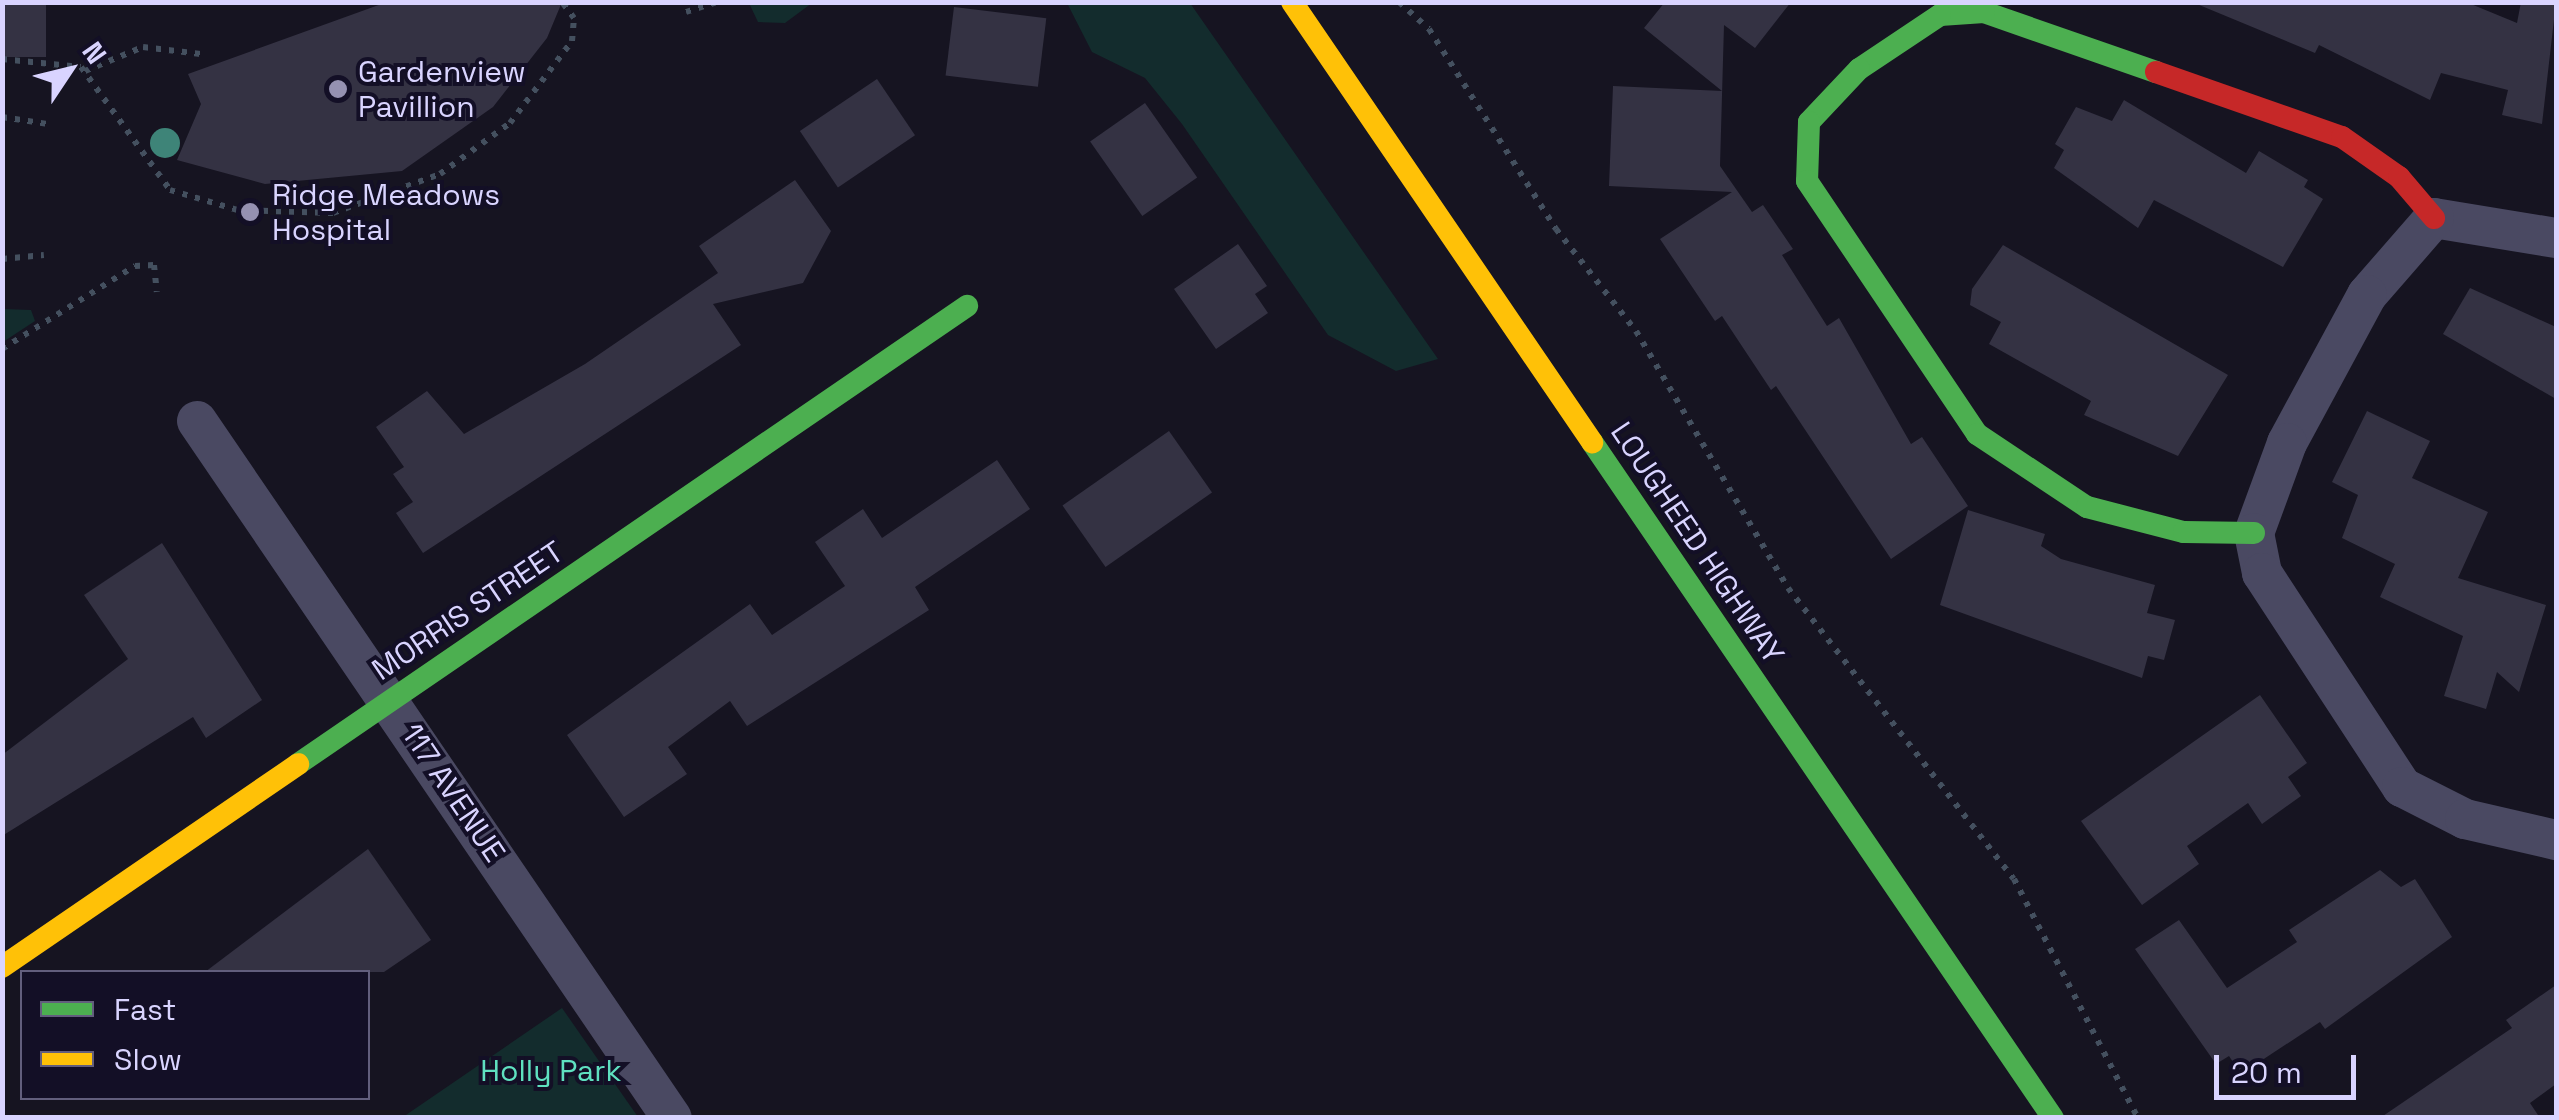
<!DOCTYPE html>
<style>
body{margin:0}
#map{position:relative;width:2559px;height:1120px;overflow:hidden;background:#161421;font-family:"Space Grotesk",sans-serif}
div>[style]{position:absolute}
.green>*{inset:0;background:#132c2d}
.building>*{inset:0;background:#343243;transform-origin:0 0}
.path>*{height:6px;margin-top:-3px;transform-origin:0;background:repeating-linear-gradient(90deg,#44505f 0 5px,transparent 0 13px)}
.street>*{height:40px;margin:-20px;padding:0 20px;transform-origin:20px;border-radius:20px;background:#4a4962}
.fast>*{height:22px;margin:-11px;padding:0 11px;transform-origin:11px;border-radius:11px;background:#4caf50}
.slow>*{height:22px;margin:-11px;padding:0 11px;transform-origin:11px;border-radius:11px;background:#ffc107}
.jam>*{height:22px;margin:-11px;padding:0 11px;transform-origin:11px;border-radius:11px;background:#c62828}
.trees>*{width:30px;height:30px;margin:-15px;border-radius:50%;background:#3e8478}
.dots>*{width:28px;height:28px;translate:-50% -50%;box-sizing:border-box;border:5px solid #130f26;border-radius:50%}
span{translate:-50% -50%;white-space:nowrap;text-align:center;line-height:1.15;-webkit-text-stroke:8px #130f26;paint-order:stroke}
.poi-label{font-size:30px;color:#d9d4ff}
.left{translate:0 -50%;text-align:left}
.street-label{font-size:30px;color:#d9d4ff}
.park-label{font-size:30px;color:#5fe0c0}
.frame{position:absolute;inset:0;border:5px solid #d9d4ff;pointer-events:none}
.legend{position:absolute;left:20px;top:970px;width:350px;height:130px;box-sizing:border-box;background:#130f26;border:2px solid #625e7d;margin:0;padding:12px 18px;list-style:none;font-size:30px;color:#d9d4ff}
.legend li{display:flex;align-items:center;gap:20px;height:50px}
.legend b{width:50px;border:2px solid #625e7d}
.north{position:absolute;left:20px;top:20px;width:100px;height:100px;-webkit-text-stroke:8px #130f26;paint-order:stroke;rotate:55deg;font-size:28px;font-weight:700;line-height:40px;text-align:center;color:#d9d4ff}
.north::after{content:'';display:block;margin:auto;width:35px;height:45px;background:#d9d4ff;clip-path:polygon(50% 0,100% 100%,50% 72%,0 100%)}
.scale{position:absolute;left:2214px;top:1055px;width:142px;height:45px;box-sizing:border-box;border:5px solid #d9d4ff;border-top:0;padding-left:12px;font-size:30px;line-height:35px;white-space:nowrap;color:#d9d4ff;-webkit-text-stroke:8px #130f26;paint-order:stroke}
</style>
<div id="map">
<div class="green">
<div style="clip-path:polygon(749px 3px,812px 3px,785px 23px,758px 22px)"></div>
<div style="clip-path:polygon(1067px 3px,1190px 3px,1438px 359px,1396px 371px,1328px 335px,1182px 124px,1145px 78px,1092px 52px)"></div>
<div style="clip-path:polygon(3px 309px,31px 310px,35px 321px,3px 342px)"></div>
<div style="clip-path:polygon(562px 1008px,638px 1117px,403px 1117px)"></div>
</div>
<div class="building">
<div style="left:2px;top:2px;width:44px;height:55px"></div>
<div style="clip-path:polygon(387px 2px,562px 2px,547px 38px,493px 107px,402px 171px,265px 184px,177px 160px,201px 104px,188px 74px)"></div>
<div style="clip-path:polygon(1665px 2px,1791px 2px,1755px 48px,1724px 25px,1720px 166px,1752px 212px,1763px 205px,1793px 249px,1782px 255px,1827px 326px,1839px 318px,1911px 444px,1922px 437px,1968px 506px,1891px 559px,1776px 386px,1771px 390px,1722px 316px,1715px 321px,1660px 239px,1732px 192px,1609px 186px,1613px 86px,1722px 91px,1644px 28px)"></div>
<div style="clip-path:polygon(2192px 2px,2466px 2px,2517px 23px,2521px 2px,2556px 2px,2542px 124px,2502px 115px,2508px 90px,2441px 73px,2430px 100px,2319px 45px,2315px 53px)"></div>
<div style="left:954px;top:7px;width:93px;height:69px;rotate:7deg"></div>
<div style="left:877px;top:79px;width:68px;height:93px;rotate:56deg"></div>
<div style="clip-path:polygon(2124px 100px,2246px 173px,2259px 151px,2308px 180px,2304px 187px,2323px 199px,2283px 267px,2154px 200px,2138px 228px,2054px 168px,2064px 150px,2055px 144px,2076px 107px,2112px 121px)"></div>
<div style="left:1145px;top:103px;width:91px;height:67px;rotate:55deg"></div>
<div style="clip-path:polygon(795px 180px,831px 231px,803px 283px,713px 304px,741px 345px,423px 553px,396px 513px,413px 502px,393px 474px,404px 467px,376px 427px,427px 391px,464px 434px,585px 364px,718px 273px,699px 246px)"></div>
<div style="clip-path:polygon(1238px 244px,1267px 286px,1255px 294px,1268px 313px,1216px 349px,1174px 289px)"></div>
<div style="clip-path:polygon(2003px 245px,2228px 375px,2178px 456px,2084px 415px,2091px 401px,1989px 344px,2001px 322px,1970px 305px,1972px 289px)"></div>
<div style="clip-path:polygon(2470px 288px,2556px 327px,2556px 399px,2443px 334px)"></div>
<div style="clip-path:polygon(2367px 411px,2430px 441px,2412px 478px,2488px 512px,2458px 578px,2546px 605px,2519px 692px,2497px 672px,2486px 709px,2444px 696px,2463px 636px,2380px 597px,2395px 564px,2342px 538px,2358px 495px,2332px 482px)"></div>
<div style="left:1169px;top:431px;width:75px;height:130px;rotate:55deg"></div>
<div style="clip-path:polygon(997px 460px,1030px 509px,915px 587px,929px 610px,747px 726px,730px 701px,668px 747px,687px 774px,624px 817px,567px 735px,750px 604px,772px 635px,845px 586px,815px 542px,863px 509px,882px 538px)"></div>
<div style="clip-path:polygon(1968px 510px,2045px 534px,2041px 546px,2061px 559px,2155px 585px,2147px 613px,2175px 620px,2164px 660px,2148px 656px,2142px 678px,1940px 605px)"></div>
<div style="clip-path:polygon(162px 543px,262px 700px,206px 738px,193px 717px,2px 836px,2px 755px,128px 659px,84px 595px)"></div>
<div style="clip-path:polygon(2260px 695px,2307px 763px,2288px 777px,2301px 796px,2262px 824px,2248px 803px,2187px 846px,2199px 864px,2142px 905px,2081px 821px)"></div>
<div style="clip-path:polygon(368px 849px,431px 940px,384px 972px,205px 972px)"></div>
<div style="clip-path:polygon(2380px 870px,2401px 887px,2415px 879px,2452px 937px,2325px 1029px,2320px 1022px,2241px 1074px,2229px 1056px,2216px 1064px,2135px 949px,2179px 920px,2227px 988px,2297px 942px,2289px 930px)"></div>
<div style="clip-path:polygon(2556px 985px,2556px 1084px,2530px 1103px,2540px 1118px,2380px 1118px,2512px 1028px,2506px 1020px)"></div>
</div>
<div class="path">
<div style="left:1399px;top:2px;width:40px;rotate:42deg"></div>
<div style="left:1429px;top:29px;width:237px;rotate:57.6deg"></div>
<div style="left:1556px;top:229px;width:130px;rotate:51.9deg"></div>
<div style="left:1636px;top:331px;width:299px;rotate:59.4deg"></div>
<div style="left:1788px;top:588px;width:368px;rotate:52.2deg"></div>
<div style="left:2014px;top:879px;width:269px;rotate:62.6deg"></div>
<div style="left:686px;top:12px;width:33px;rotate:-18deg"></div>
<div style="left:2px;top:59px;width:79px;rotate:5.8deg"></div>
<div style="left:81px;top:67px;width:152px;rotate:54.1deg"></div>
<div style="left:170px;top:190px;width:70px;rotate:16.6deg"></div>
<div style="left:237px;top:210px;width:96px;rotate:1.8deg"></div>
<div style="left:333px;top:213px;width:114px;rotate:-20deg"></div>
<div style="left:440px;top:174px;width:87px;rotate:-36.1deg"></div>
<div style="left:510px;top:123px;width:103px;rotate:-52.9deg"></div>
<div style="left:572px;top:41px;width:23px;rotate:-85deg"></div>
<div style="left:574px;top:18px;width:20px;rotate:-127deg"></div>
<div style="left:85px;top:71px;width:63px;rotate:-22.5deg"></div>
<div style="left:143px;top:47px;width:58px;rotate:6.9deg"></div>
<div style="left:2px;top:117px;width:47px;rotate:8.7deg"></div>
<div style="left:2px;top:259px;width:42px;rotate:-5.4deg"></div>
<div style="left:2px;top:349px;width:157px;rotate:-32deg"></div>
<div style="left:135px;top:266px;width:19px;rotate:-3deg"></div>
<div style="left:154px;top:265px;width:27px;rotate:84deg"></div>
</div>
<div class="street">
<div style="left:2556px;top:238px;width:124px;rotate:-170.7deg"></div>
<div style="left:2434px;top:218px;width:102px;rotate:131deg"></div>
<div style="left:2367px;top:295px;width:168px;rotate:118.4deg"></div>
<div style="left:2287px;top:443px;width:96px;rotate:110.1deg"></div>
<div style="left:2254px;top:533px;width:41px;rotate:78.7deg"></div>
<div style="left:2262px;top:573px;width:256px;rotate:56.8deg"></div>
<div style="left:2402px;top:787px;width:71px;rotate:26.9deg"></div>
<div style="left:2465px;top:819px;width:93px;rotate:13deg"></div>
<div style="left:197px;top:421px;width:843px;rotate:55.73deg"></div>
</div>
<div class="fast">
<div style="left:2156px;top:72px;width:182px;rotate:-160.8deg"></div>
<div style="left:1984px;top:12px;width:44px;rotate:176.1deg"></div>
<div style="left:1940px;top:15px;width:97px;rotate:146.3deg"></div>
<div style="left:1859px;top:69px;width:73px;rotate:133.3deg"></div>
<div style="left:1809px;top:122px;width:59px;rotate:91.9deg"></div>
<div style="left:1807px;top:181px;width:305px;rotate:56.1deg"></div>
<div style="left:1977px;top:434px;width:132px;rotate:33.6deg"></div>
<div style="left:2087px;top:507px;width:100px;rotate:14.5deg"></div>
<div style="left:2184px;top:532px;width:70px;rotate:0.8deg"></div>
<div style="left:1592px;top:442px;width:818px;rotate:55.71deg"></div>
<div style="left:298px;top:764px;width:811px;rotate:-34.4deg"></div>
</div>
<div class="slow">
<div style="left:1292px;top:2px;width:533px;rotate:55.71deg"></div>
<div style="left:2px;top:967px;width:359px;rotate:-34.4deg"></div>
</div>
<div class="jam">
<div style="left:2156px;top:72px;width:197px;rotate:19.3deg"></div>
<div style="left:2342px;top:137px;width:70px;rotate:35.1deg"></div>
<div style="left:2399px;top:177px;width:54px;rotate:49.5deg"></div>
</div>
<div class="trees">
<div style="left:165px;top:143px"></div>
</div>
<div class="dots">
<div style="left:338px;top:89px;background:#9591b1"></div>
<div style="left:250px;top:212px;background:#9591b1"></div>
</div>
<div class="poi-label">
<span class="left" style="left:358px;top:89px">Gardenview<br>Pavillion</span>
<span class="left" style="left:272px;top:212px">Ridge Meadows<br>Hospital</span>
</div>
<div class="street-label">
<span style="left:1697px;top:543px;rotate:56deg">LOUGHEED HIGHWAY</span>
<span style="left:468px;top:611px;rotate:-34deg">MORRIS STREET</span>
<span style="left:453px;top:793px;rotate:56deg">117 AVENUE</span>
</div>
<div class="park-label">
<span style="left:551px;top:1071px">Holly Park</span>
</div>
<div class="frame"></div>
<ul class="legend">
<li><b style="height:12px;background:#4caf50"></b>Fast</li>
<li><b style="height:12px;background:#ffc107"></b>Slow</li>
</ul>
<div class="north">N</div>
<div class="scale">20 m</div>
</div>
